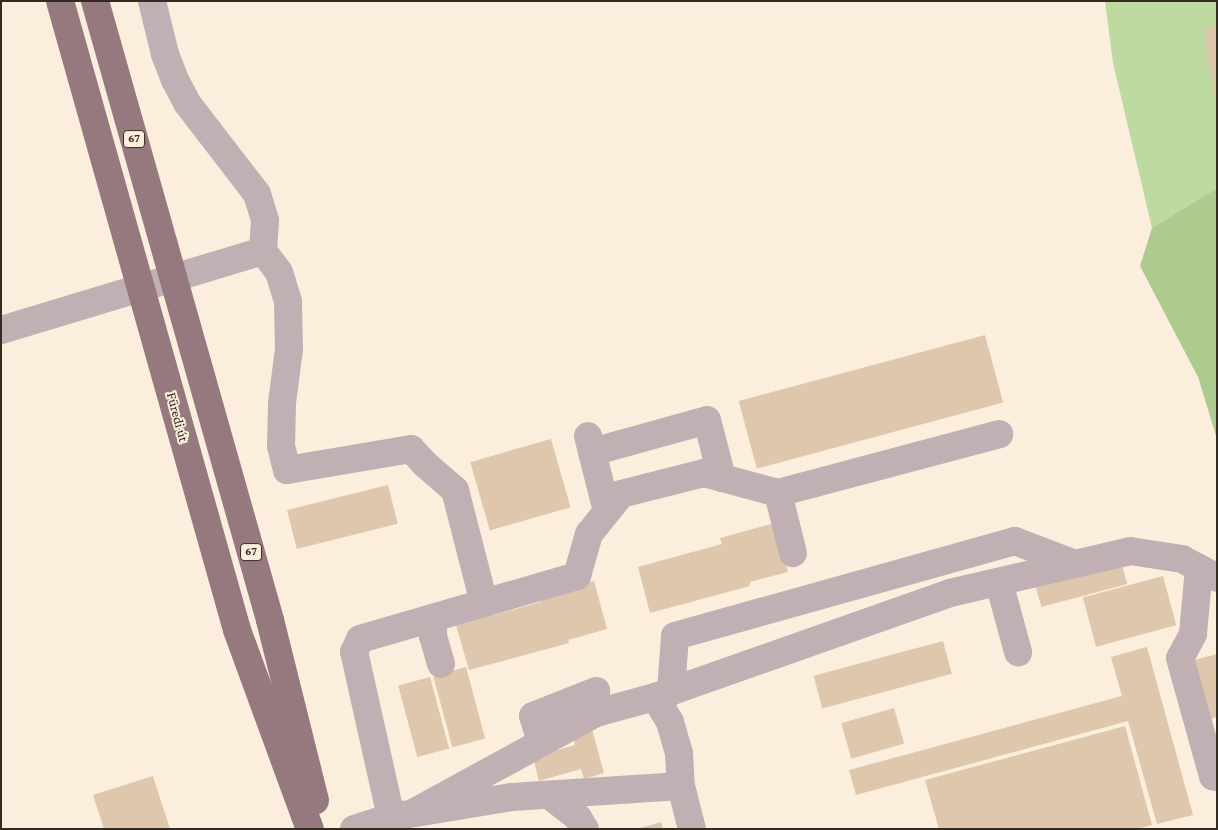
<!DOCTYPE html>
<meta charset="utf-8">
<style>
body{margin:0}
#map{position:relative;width:1218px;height:830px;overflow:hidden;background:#fceedd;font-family:"Crimson Pro",serif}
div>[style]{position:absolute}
.green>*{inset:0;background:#bddaa0}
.forest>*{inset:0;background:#adca8f}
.building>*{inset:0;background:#dec7ac;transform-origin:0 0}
.minor>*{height:28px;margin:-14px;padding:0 14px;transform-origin:14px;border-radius:14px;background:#c0afb3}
.major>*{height:28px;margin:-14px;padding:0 14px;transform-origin:14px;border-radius:14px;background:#96787f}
span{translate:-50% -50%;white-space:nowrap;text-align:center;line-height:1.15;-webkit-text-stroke:4px #fceedd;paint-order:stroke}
.shield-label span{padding:1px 4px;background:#fceedd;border:1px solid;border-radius:4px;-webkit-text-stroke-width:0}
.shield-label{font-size:12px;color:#352c21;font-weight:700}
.street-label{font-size:14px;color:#352c21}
.frame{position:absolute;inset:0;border:2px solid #352c21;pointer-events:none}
</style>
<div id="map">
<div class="green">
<div style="clip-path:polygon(1105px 1px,1217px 1px,1217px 188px,1152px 228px,1113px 63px)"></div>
</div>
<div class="forest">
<div style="clip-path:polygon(1217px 188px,1217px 439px,1198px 377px,1140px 266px,1152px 228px)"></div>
</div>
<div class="building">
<div style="clip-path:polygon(1217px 26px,1217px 102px,1216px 102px,1203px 28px)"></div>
<div style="left:985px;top:335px;width:70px;height:255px;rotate:75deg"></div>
<div style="left:551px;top:439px;width:71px;height:84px;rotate:74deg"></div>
<div style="left:388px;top:485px;width:40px;height:104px;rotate:76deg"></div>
<div style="clip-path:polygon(775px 523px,788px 572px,750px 582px,750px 586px,650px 613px,638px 567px,722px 544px,720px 538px)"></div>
<div style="left:1120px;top:557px;width:28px;height:89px;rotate:75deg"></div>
<div style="left:1163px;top:576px;width:51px;height:83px;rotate:75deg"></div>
<div style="clip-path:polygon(594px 581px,607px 629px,568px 640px,569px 643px,469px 670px,456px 625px,541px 602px,539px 595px)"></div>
<div style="left:943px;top:641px;width:34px;height:134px;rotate:75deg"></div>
<div style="clip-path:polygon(1147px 647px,1193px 815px,1157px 824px,1128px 721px,856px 795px,849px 770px,1122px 696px,1111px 657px)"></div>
<div style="clip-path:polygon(1217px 654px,1217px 717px,1207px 720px,1191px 661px)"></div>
<div style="left:466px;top:667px;width:74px;height:34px;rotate:75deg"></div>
<div style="left:430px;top:677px;width:74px;height:33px;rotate:75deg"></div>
<div style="left:894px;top:708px;width:37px;height:55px;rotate:74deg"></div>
<div style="clip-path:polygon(1125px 726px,1152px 825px,1137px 829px,939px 829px,925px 780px)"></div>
<div style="clip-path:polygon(592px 729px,604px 773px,584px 779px,581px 769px,539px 781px,533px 757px,575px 745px,572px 734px)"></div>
<div style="clip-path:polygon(153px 776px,170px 829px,104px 829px,93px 795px)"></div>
<div style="clip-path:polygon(661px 822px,663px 829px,640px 829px,640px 828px)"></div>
</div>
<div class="minor">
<div style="left:152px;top:1px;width:55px;rotate:76.2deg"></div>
<div style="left:165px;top:54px;width:28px;rotate:69deg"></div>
<div style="left:175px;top:80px;width:26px;rotate:62deg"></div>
<div style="left:187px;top:103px;width:115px;rotate:52.4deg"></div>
<div style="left:257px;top:194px;width:28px;rotate:73deg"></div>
<div style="left:265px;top:221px;width:30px;rotate:94deg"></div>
<div style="left:263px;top:251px;width:26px;rotate:53deg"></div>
<div style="left:279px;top:272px;width:31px;rotate:73deg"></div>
<div style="left:288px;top:302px;width:47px;rotate:88.8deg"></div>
<div style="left:289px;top:349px;width:54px;rotate:97.4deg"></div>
<div style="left:282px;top:403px;width:43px;rotate:91.3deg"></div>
<div style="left:281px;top:446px;width:25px;rotate:76deg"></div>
<div style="left:287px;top:470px;width:126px;rotate:-9.6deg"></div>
<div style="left:411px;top:449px;width:22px;rotate:47deg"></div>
<div style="left:426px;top:465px;width:38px;rotate:41deg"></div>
<div style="left:455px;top:490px;width:117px;rotate:75.6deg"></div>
<div style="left:1px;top:330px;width:274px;rotate:-16.8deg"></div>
<div style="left:588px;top:436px;width:77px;rotate:75.8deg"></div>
<div style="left:592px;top:452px;width:119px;rotate:-15.5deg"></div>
<div style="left:707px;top:420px;width:60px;rotate:75.5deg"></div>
<div style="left:778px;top:493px;width:62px;rotate:76deg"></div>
<div style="left:1199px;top:568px;width:66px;rotate:95.2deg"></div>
<div style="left:1193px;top:634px;width:27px;rotate:118deg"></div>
<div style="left:1180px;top:658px;width:123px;rotate:74.4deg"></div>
<div style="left:1213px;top:776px;width:4px;rotate:14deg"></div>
<div style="left:999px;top:582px;width:73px;rotate:74.8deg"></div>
<div style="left:433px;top:618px;width:18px;rotate:90deg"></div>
<div style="left:433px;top:636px;width:29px;rotate:74deg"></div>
<div style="left:671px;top:692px;width:56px;rotate:-85.9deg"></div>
<div style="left:675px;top:636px;width:353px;rotate:-15.6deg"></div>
<div style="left:1015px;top:541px;width:64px;rotate:21deg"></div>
<div style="left:655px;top:697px;width:29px;rotate:59deg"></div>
<div style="left:670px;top:722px;width:32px;rotate:74deg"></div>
<div style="left:679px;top:753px;width:33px;rotate:87deg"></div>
<div style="left:681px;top:786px;width:44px;rotate:75.7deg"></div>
<div style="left:541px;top:742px;width:27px;rotate:-107deg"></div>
<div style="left:533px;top:716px;width:68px;rotate:-21.6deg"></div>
<div style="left:549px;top:795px;width:37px;rotate:38deg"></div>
<div style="left:578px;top:818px;width:13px;rotate:58deg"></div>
<div style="left:413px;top:813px;width:209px;rotate:-28.7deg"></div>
<div style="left:596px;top:713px;width:61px;rotate:-15.2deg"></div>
<div style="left:655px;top:697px;width:313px;rotate:-19.4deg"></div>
<div style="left:950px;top:593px;width:185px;rotate:-13.1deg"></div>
<div style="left:1130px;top:551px;width:53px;rotate:8.7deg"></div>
<div style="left:1182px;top:559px;width:40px;rotate:28deg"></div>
<div style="left:391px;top:817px;width:169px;rotate:-102.6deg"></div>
<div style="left:354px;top:652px;width:14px;rotate:-65deg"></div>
<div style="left:360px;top:639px;width:226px;rotate:-16.2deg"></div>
<div style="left:577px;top:576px;width:44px;rotate:-74.1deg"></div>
<div style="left:589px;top:534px;width:51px;rotate:-51.3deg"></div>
<div style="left:621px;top:494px;width:86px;rotate:-14.2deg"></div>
<div style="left:704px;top:473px;width:77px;rotate:15.1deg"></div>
<div style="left:778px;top:493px;width:229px;rotate:-14.9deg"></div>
<div style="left:354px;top:829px;width:39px;rotate:-18deg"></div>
<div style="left:391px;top:817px;width:123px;rotate:-9.4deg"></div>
<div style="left:512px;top:797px;width:169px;rotate:-3.7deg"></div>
</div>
<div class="major">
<div style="left:60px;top:1px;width:653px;rotate:74.28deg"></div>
<div style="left:237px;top:630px;width:212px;rotate:69.9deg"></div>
<div style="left:95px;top:1px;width:643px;rotate:74.21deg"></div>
<div style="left:270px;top:620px;width:186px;rotate:76deg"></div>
</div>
<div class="shield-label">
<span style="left:134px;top:139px">67</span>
<span style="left:251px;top:552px">67</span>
</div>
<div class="street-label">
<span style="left:178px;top:417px;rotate:75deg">Füredi út</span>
</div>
<div class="frame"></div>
</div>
